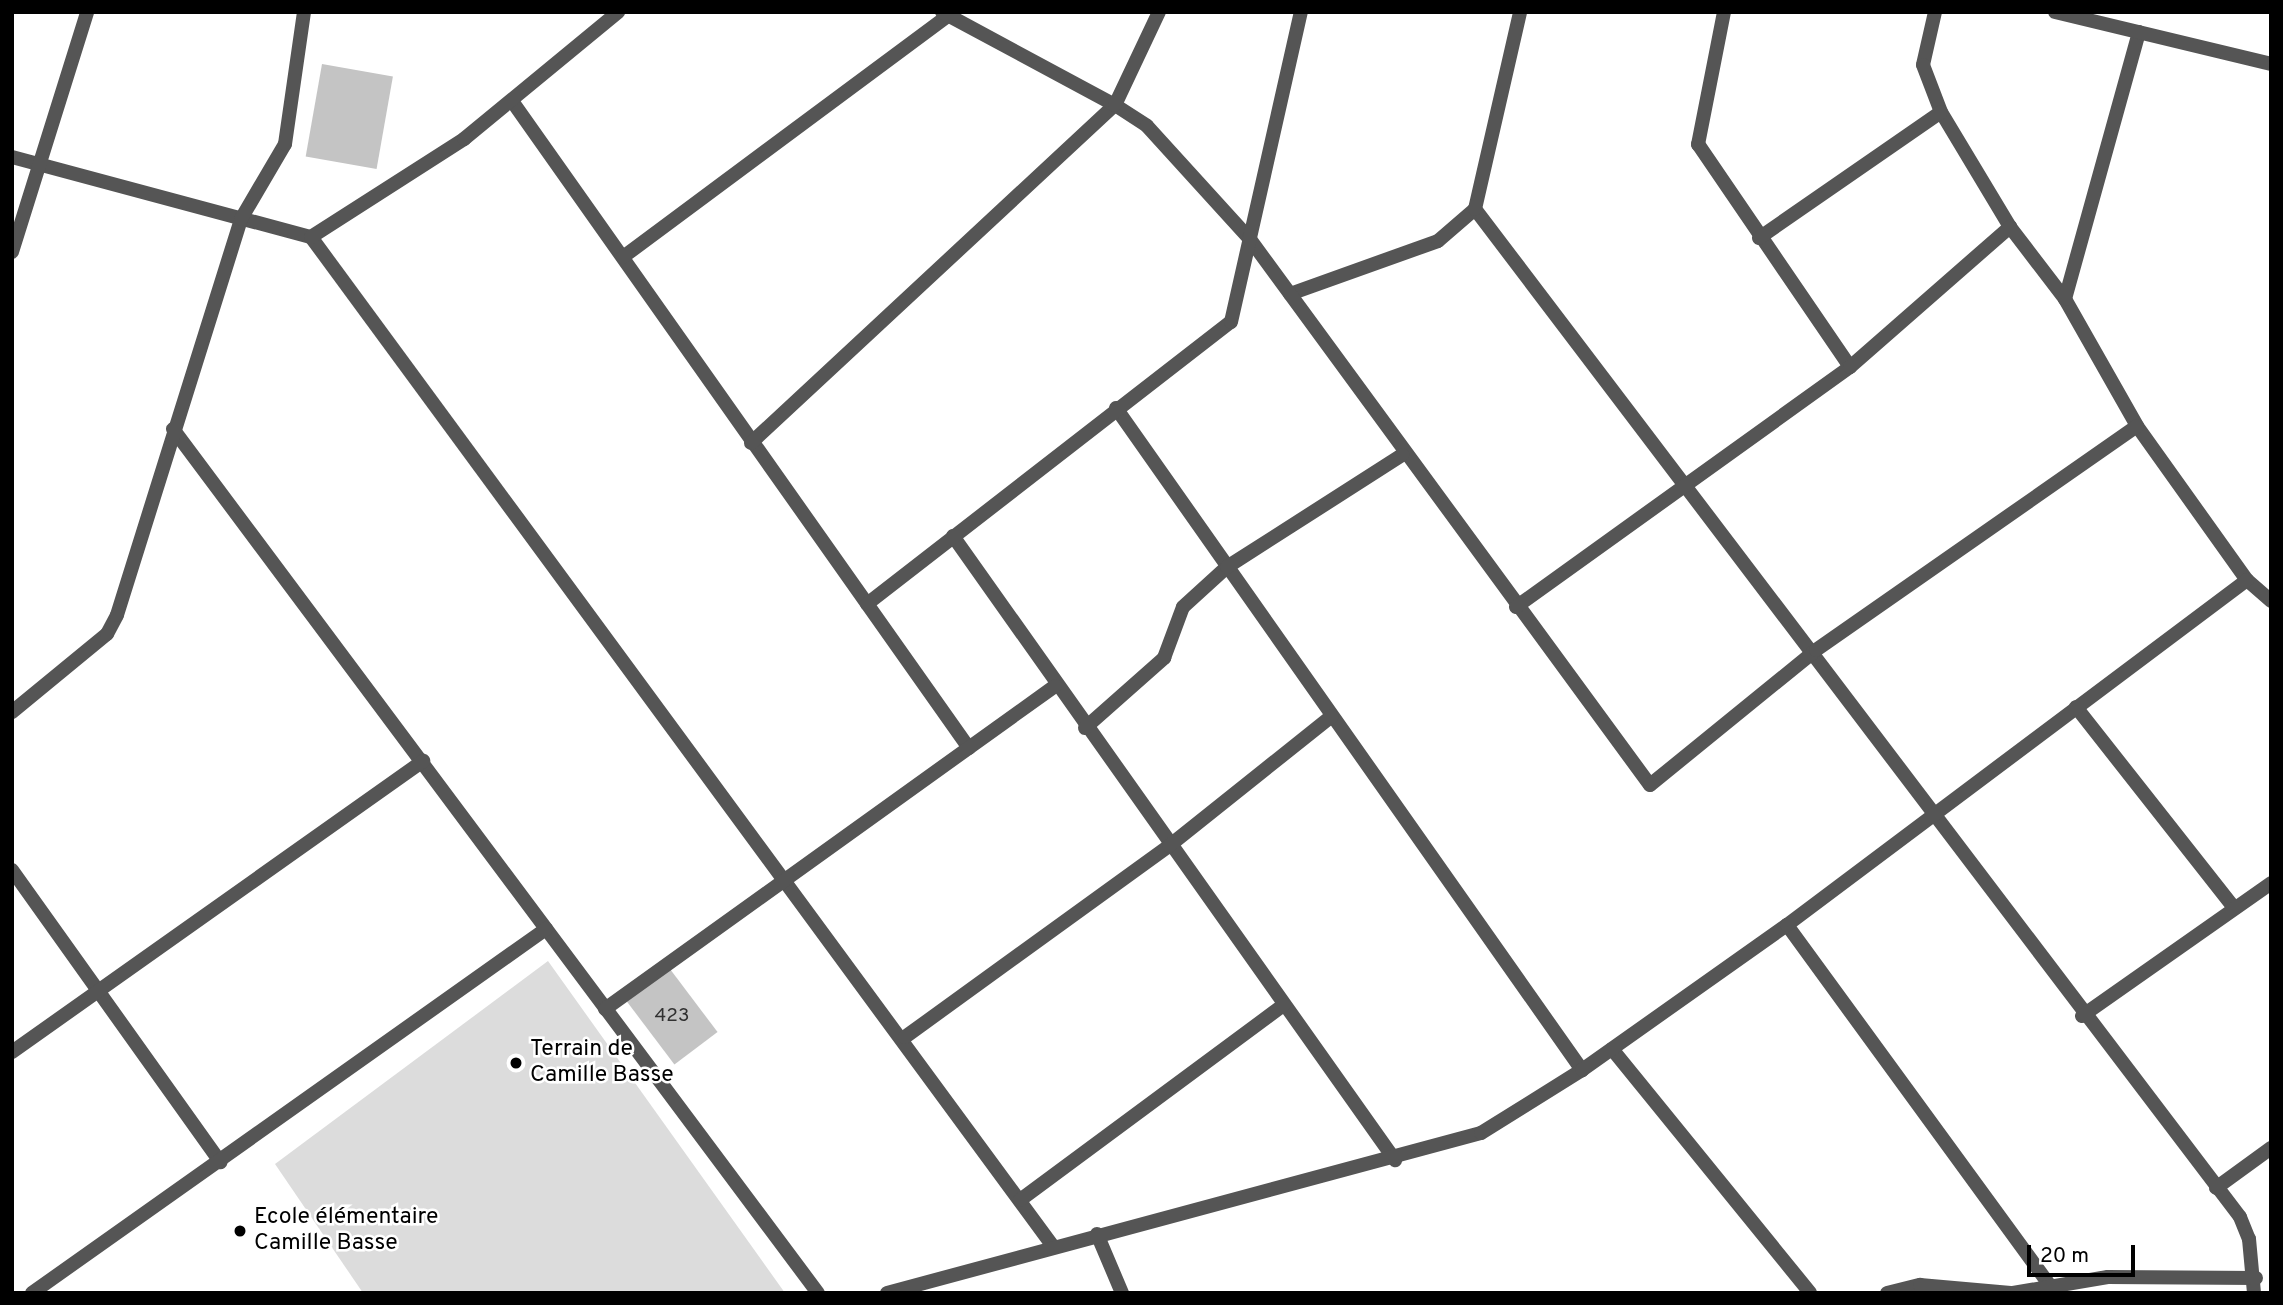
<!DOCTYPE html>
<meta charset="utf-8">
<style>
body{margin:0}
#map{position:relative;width:2283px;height:1305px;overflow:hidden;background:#fff;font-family:Overpass,sans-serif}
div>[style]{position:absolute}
.green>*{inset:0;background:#dcdcdc}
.building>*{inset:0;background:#c4c4c4;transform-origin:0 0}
.minor>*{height:14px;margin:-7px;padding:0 7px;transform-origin:7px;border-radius:7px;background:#555}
.tertiary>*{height:14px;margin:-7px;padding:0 7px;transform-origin:7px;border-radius:7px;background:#555}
.dots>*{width:19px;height:19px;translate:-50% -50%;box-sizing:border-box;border:4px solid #fff;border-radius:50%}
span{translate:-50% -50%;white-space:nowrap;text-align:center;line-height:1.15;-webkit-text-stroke:5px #fff;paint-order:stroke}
.number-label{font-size:19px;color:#313131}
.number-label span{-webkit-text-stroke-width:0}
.poi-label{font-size:23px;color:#000}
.left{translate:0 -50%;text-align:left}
.frame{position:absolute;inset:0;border:14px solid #000;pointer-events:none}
.scale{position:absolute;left:2027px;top:1245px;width:108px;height:32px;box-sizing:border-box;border:4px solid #000;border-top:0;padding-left:9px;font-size:21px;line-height:24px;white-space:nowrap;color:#000;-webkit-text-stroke:5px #fff;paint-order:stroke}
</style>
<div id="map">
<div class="green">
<div style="clip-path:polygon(548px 961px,785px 1293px,363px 1293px,275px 1164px)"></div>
</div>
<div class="building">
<div style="left:322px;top:64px;width:72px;height:94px;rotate:10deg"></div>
<div style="left:670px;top:969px;width:79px;height:54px;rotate:53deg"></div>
</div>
<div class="minor">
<div style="left:1724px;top:12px;width:135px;rotate:101.1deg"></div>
<div style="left:1698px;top:144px;width:270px;rotate:55.7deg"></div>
<div style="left:1935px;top:12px;width:54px;rotate:102.8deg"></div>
<div style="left:1923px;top:65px;width:50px;rotate:69deg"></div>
<div style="left:1941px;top:112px;width:134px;rotate:59deg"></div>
<div style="left:2010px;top:227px;width:91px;rotate:52.6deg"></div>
<div style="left:2065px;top:299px;width:146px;rotate:60.4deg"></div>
<div style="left:2137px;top:426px;width:189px;rotate:54.5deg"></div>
<div style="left:2247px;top:580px;width:32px;rotate:41deg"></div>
<div style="left:512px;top:101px;width:792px;rotate:54.77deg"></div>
<div style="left:12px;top:157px;width:310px;rotate:15deg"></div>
<div style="left:311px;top:237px;width:1251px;rotate:53.68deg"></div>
<div style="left:1475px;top:209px;width:1265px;rotate:52.8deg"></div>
<div style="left:2240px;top:1217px;width:24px;rotate:68deg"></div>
<div style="left:2249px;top:1239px;width:54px;rotate:84.7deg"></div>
<div style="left:311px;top:237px;width:182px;rotate:-32.6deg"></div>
<div style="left:464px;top:139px;width:200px;rotate:-39.5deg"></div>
<div style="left:1759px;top:238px;width:221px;rotate:-34.7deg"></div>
<div style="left:12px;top:252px;width:251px;rotate:-72.6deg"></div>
<div style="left:623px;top:257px;width:405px;rotate:-36.6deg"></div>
<div style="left:1290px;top:294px;width:157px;rotate:-19.7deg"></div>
<div style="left:1438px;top:241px;width:49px;rotate:-40.9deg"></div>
<div style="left:1475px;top:209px;width:202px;rotate:-77.1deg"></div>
<div style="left:2065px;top:299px;width:277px;rotate:-74.5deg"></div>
<div style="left:1116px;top:408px;width:810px;rotate:54.86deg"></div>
<div style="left:173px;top:429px;width:1078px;rotate:53.26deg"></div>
<div style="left:751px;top:443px;width:497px;rotate:-42.9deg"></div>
<div style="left:1115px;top:105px;width:38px;rotate:33deg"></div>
<div style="left:1147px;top:126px;width:151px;rotate:47.7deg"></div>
<div style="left:1249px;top:238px;width:678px;rotate:53.76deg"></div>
<div style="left:1650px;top:785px;width:214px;rotate:-39.1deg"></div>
<div style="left:1816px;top:650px;width:391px;rotate:-34.9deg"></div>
<div style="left:953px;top:536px;width:765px;rotate:54.69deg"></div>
<div style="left:867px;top:604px;width:460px;rotate:-37.8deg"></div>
<div style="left:1231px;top:322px;width:318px;rotate:-77.3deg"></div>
<div style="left:1516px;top:607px;width:411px;rotate:-35.7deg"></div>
<div style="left:1850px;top:367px;width:213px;rotate:-41.2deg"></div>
<div style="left:2076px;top:707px;width:256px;rotate:51.8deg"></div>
<div style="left:12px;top:712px;width:123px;rotate:-39.4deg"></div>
<div style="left:107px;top:634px;width:21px;rotate:-62deg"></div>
<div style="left:117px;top:615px;width:415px;rotate:-72.6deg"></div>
<div style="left:241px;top:219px;width:87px;rotate:-59.6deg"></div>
<div style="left:285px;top:144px;width:133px;rotate:-81.8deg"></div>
<div style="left:1085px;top:728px;width:106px;rotate:-41.5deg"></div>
<div style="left:1164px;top:658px;width:54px;rotate:-69.6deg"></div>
<div style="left:1183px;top:607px;width:59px;rotate:-42.3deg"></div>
<div style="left:1227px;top:567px;width:208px;rotate:-32.6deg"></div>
<div style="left:12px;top:870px;width:359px;rotate:54.5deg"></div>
<div style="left:1787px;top:925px;width:447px;rotate:53.9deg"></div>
<div style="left:605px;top:1009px;width:554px;rotate:-35.67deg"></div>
<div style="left:2082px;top:1016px;width:231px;rotate:-35.1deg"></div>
<div style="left:905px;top:1037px;width:326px;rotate:-35.9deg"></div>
<div style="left:1169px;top:846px;width:208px;rotate:-38.6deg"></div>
<div style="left:1612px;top:1049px;width:314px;rotate:50.9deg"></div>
<div style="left:12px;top:1052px;width:504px;rotate:-35.3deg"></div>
<div style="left:2216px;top:1188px;width:68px;rotate:-36deg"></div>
<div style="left:1020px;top:1200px;width:328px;rotate:-36.5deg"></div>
<div style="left:1097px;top:1234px;width:64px;rotate:67deg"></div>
<div style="left:32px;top:1293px;width:630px;rotate:-35.31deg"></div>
<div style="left:887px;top:1293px;width:615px;rotate:-15.08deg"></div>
<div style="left:1481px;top:1133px;width:119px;rotate:-32deg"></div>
<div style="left:1582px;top:1070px;width:251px;rotate:-35.3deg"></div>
<div style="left:1787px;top:925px;width:575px;rotate:-36.87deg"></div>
<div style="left:1887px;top:1293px;width:34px;rotate:-14deg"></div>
<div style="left:1920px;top:1285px;width:91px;rotate:5deg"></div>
<div style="left:2013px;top:1293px;width:96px;rotate:-9.6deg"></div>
<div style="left:2108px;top:1277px;width:148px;rotate:0.4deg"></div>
</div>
<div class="tertiary">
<div style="left:942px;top:12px;width:196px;rotate:28.3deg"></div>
<div style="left:1115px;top:105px;width:103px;rotate:-64.7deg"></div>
<div style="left:2055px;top:12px;width:222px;rotate:13.5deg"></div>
</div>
<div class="dots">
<div style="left:516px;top:1063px;background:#000"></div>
<div style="left:240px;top:1231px;background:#000"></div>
</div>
<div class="number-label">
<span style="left:672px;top:1017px">423</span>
</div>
<div class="poi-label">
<span class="left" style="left:530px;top:1063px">Terrain de<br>Camille Basse</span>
<span class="left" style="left:254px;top:1231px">Ecole élémentaire<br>Camille Basse</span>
</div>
<div class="frame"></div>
<div class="scale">20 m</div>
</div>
